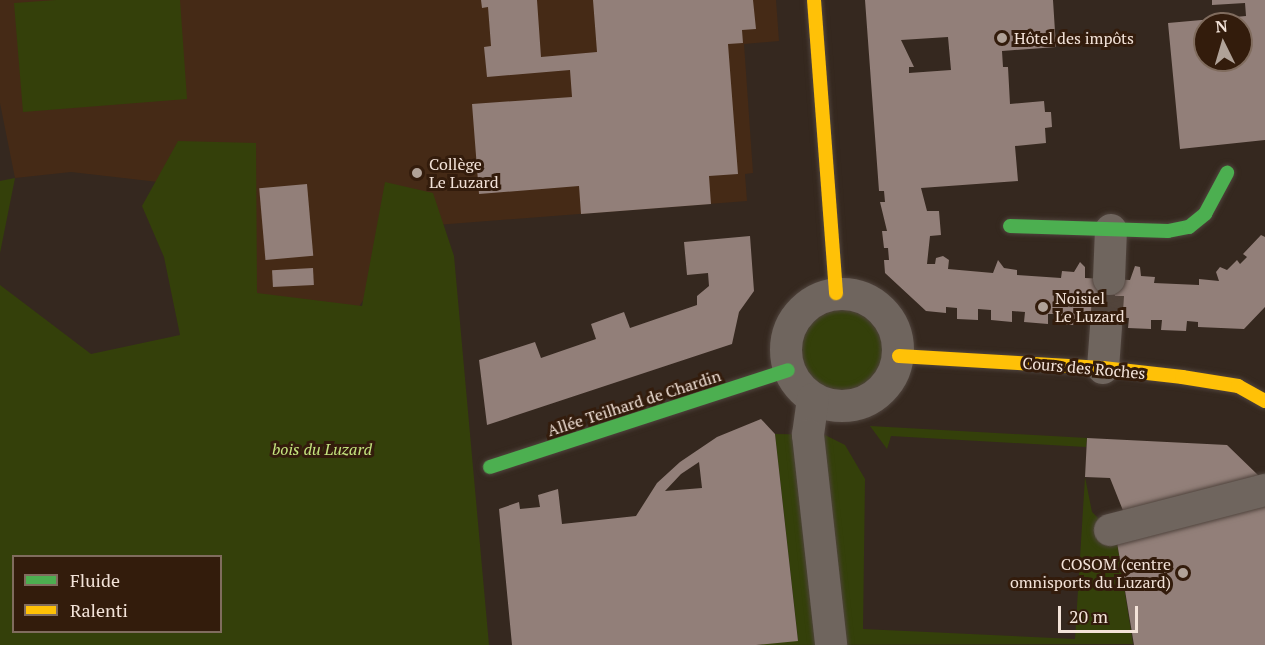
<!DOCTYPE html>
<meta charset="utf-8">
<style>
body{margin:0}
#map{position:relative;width:1265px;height:645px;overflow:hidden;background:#35281f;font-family:"PT Serif",serif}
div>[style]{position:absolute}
.built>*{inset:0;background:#452a16}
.green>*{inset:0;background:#34400a}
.round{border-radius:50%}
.building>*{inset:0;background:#927f79;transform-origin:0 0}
.street-tunnel>*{height:32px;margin-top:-16px;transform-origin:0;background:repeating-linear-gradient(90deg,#52443b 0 32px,transparent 0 48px)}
.roads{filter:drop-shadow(0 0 2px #4f433c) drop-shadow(0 0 2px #4f433c)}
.street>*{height:32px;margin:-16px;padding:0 16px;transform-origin:16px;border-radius:16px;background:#6f655e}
.street>.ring{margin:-16px;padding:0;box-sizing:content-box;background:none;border:32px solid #6f655e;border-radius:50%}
.fast>*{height:14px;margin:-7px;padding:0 7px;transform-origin:7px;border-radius:7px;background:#4caf50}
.slow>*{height:14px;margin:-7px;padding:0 7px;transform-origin:7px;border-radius:7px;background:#ffc107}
.dots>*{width:16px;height:16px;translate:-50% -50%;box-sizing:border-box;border:3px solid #331c0c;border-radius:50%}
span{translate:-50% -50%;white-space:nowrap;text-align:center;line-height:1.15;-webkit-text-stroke:6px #331c0c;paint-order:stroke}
.poi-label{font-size:16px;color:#f3e3d9}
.left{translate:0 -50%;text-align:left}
.right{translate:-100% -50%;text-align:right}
.street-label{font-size:16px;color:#f3e3d9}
.park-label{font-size:16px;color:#c5e57f;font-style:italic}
.legend{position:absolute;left:12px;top:555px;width:210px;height:78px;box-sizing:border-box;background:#331c0c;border:2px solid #806c5e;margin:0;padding:8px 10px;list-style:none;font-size:18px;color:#f3e3d9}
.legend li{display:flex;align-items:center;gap:12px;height:30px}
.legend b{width:30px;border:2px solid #806c5e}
.north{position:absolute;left:1193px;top:12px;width:60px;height:60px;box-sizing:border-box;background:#331c0c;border:2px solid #806c5e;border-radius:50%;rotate:355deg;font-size:16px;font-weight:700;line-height:24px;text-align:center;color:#f3e3d9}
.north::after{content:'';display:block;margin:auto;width:21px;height:27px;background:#b0a298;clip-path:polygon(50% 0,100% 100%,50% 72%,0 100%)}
.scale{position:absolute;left:1058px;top:606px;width:80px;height:27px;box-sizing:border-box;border:3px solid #f3e3d9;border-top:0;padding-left:8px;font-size:18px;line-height:21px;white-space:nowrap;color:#f3e3d9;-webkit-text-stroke:4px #331c0c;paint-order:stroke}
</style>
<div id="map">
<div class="built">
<div style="clip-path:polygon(0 0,776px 0,779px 41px,744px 44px,753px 173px,745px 174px,747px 201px,436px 225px,379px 275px,357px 310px,292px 347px,176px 184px,71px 172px,15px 178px,0 103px)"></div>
</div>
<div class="green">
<div style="clip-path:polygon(56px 0,180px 0,187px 99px,23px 112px,14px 3px)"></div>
<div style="clip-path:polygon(evenodd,178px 141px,256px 143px,257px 293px,362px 306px,385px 182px,433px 193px,454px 256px,489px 645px,0 645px,0 285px,91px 354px,180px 335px,164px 257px,142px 206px,178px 141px,14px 556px,220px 556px,220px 632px,14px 632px,14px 556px)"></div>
<div style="clip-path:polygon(15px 178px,0 253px,0 181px)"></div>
<div class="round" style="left:801px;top:310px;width:82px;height:82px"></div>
<div style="clip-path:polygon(870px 426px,1087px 438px,1086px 447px,891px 436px,887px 449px)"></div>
<div style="clip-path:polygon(775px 434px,825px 435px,845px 445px,865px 479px,863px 629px,1075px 639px,1085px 477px,1092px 512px,1116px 536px,1133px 644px,756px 645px,798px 640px)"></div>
</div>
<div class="building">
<div style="clip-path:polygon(481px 0,537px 0,541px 57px,597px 52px,593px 0,753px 0,756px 29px,742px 30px,743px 43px,728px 44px,738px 174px,709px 176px,711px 204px,581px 214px,579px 186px,479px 194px,472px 104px,572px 97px,570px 70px,487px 77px,484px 47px,491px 46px,488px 7px,482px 8px)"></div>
<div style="clip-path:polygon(evenodd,865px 0,1053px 0,1056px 47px,1002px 51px,1003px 67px,1008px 67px,1010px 104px,1044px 101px,1045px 112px,1051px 112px,1052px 127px,1045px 128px,1046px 143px,1015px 146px,1018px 181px,921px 188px,927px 211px,939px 211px,941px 235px,930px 236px,927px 264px,935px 264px,936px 258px,943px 256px,949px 260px,948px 269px,993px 273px,998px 260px,1004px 268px,1017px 270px,1017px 275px,1061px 278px,1062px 271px,1074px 272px,1080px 262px,1085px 267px,1085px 278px,1130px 280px,1135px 266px,1140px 267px,1141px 276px,1155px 277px,1154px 283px,1199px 285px,1199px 279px,1219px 281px,1216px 272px,1220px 267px,1227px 270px,1237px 260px,1240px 264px,1247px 257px,1243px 254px,1261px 235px,1265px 237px,1265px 307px,1244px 329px,1198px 327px,1198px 322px,1187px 321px,1186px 331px,1161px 330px,1162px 320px,1151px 320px,1151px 329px,1128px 328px,1129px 318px,1117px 318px,1094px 326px,1095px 317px,1083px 316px,1082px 325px,1060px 325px,1060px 314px,1048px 314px,1048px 324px,1024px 322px,1025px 312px,1012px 311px,1012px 322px,991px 320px,991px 310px,978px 309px,978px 320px,957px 319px,957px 308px,946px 307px,946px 313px,926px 311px,885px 273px,884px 260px,889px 260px,888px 248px,884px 248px,882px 231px,887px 231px,880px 202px,885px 202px,884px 191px,879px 191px,865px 0,948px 37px,951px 70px,909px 73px,909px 67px,914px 67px,901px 40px,948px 37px)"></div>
<div style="clip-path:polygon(evenodd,1212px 0,1265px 0,1265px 140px,1180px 149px,1168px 23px,1246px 16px,1245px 3px,1212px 5px,1212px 0,1205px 24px,1241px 24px,1241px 60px,1205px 60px,1205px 24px)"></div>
<div style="left:307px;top:184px;width:72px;height:48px;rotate:85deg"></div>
<div style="clip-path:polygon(750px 236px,754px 291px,739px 312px,732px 344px,487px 425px,479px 360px,535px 342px,541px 358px,596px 339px,591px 324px,624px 312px,630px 328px,697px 305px,697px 296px,709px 286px,708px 273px,687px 275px,684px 242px)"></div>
<div style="left:313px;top:268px;width:17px;height:41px;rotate:87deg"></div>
<div style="clip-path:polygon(evenodd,761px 419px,775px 434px,798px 641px,756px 645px,512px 645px,499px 509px,519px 502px,520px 509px,540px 507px,538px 495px,558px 489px,562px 524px,636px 516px,657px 483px,680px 462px,717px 437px,761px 419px,699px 462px,702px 488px,665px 491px,681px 474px,699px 462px)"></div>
<div style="clip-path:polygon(1087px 438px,1227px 445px,1259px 476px,1124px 513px,1110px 478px,1085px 477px)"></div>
<div style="clip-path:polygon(1265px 503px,1265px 645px,1134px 645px,1116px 536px)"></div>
</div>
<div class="street-tunnel">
<div style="left:1106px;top:327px;width:48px;rotate:-86.4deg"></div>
</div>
<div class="roads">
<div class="street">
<div style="left:1109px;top:279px;width:49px;rotate:-87.7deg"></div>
<div class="ring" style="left:786px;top:294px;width:80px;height:80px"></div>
<div style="left:1103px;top:368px;width:41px;rotate:-85.8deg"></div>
<div style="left:813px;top:399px;width:36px;rotate:98deg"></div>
<div style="left:808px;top:435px;width:211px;rotate:83.7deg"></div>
<div style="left:1110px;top:530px;width:160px;rotate:-14.5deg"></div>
</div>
<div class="fast">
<div style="left:1010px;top:226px;width:158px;rotate:1.8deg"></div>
<div style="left:1168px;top:231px;width:21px;rotate:-11deg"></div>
<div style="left:1189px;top:227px;width:21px;rotate:-39deg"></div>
<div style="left:1205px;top:214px;width:47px;rotate:-61.8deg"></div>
<div style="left:490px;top:467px;width:313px;rotate:-18deg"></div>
</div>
<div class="slow">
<div style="left:814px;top:0;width:294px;rotate:85.7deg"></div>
<div style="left:899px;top:356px;width:204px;rotate:3.4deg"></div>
<div style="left:1103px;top:368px;width:80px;rotate:6.5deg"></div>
<div style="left:1182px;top:377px;width:57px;rotate:9.1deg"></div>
<div style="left:1238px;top:386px;width:31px;rotate:29deg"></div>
</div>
</div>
<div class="dots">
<div style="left:1002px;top:38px;background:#b0a298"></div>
<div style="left:417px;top:173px;background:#b0a298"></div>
<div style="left:1043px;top:307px;background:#b0a298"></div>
<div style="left:1183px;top:573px;background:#b0a298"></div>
</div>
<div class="poi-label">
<span class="left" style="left:1014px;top:38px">Hôtel des impôts</span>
<span class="left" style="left:429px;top:173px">Collège<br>Le Luzard</span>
<span class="left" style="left:1055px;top:307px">Noisiel<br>Le Luzard</span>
<span class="right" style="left:1171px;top:573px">COSOM (centre<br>omnisports du Luzard)</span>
</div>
<div class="street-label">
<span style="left:1084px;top:368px;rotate:5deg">Cours des Roches</span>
<span style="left:634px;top:403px;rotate:-18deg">Allée Teilhard de Chardin</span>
</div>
<div class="park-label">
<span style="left:322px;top:449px">bois du Luzard</span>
</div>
<ul class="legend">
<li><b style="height:8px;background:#4caf50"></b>Fluide</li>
<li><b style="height:8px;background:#ffc107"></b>Ralenti</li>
</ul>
<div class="north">N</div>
<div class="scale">20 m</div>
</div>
